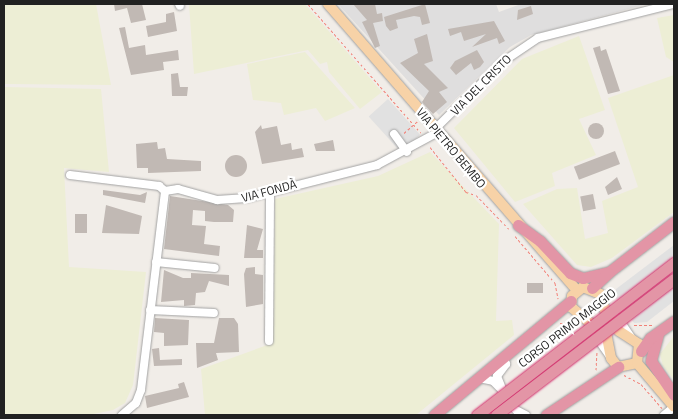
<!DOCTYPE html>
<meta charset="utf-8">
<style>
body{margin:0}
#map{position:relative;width:678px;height:419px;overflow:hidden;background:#f1ede8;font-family:"Titillium Web",sans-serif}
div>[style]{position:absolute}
.residential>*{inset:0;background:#dfdede}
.farmland>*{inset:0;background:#edeed5}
.parking>*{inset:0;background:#e1e1e1;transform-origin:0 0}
.building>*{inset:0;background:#c1b9b4;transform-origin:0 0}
.round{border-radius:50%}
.path>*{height:1px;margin-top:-0.5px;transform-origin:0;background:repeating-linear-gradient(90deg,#f28077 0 2.5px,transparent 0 5px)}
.roads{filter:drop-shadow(0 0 1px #a2a2a2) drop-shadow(0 0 1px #a2a2a2)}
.minor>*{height:8px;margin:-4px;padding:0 4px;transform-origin:4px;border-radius:4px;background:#fff}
.major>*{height:10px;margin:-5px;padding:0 5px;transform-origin:5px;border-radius:5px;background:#f7d2a7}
.highway>*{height:11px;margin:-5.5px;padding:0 5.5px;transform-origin:5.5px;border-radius:5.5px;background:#e395a6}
.bridges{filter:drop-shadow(0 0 1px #d2326e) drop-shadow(0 0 1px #d2326e)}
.highway-bridge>*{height:11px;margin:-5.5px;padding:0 5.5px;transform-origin:5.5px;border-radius:5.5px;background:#e395a6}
span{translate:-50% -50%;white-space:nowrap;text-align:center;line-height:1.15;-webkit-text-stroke:4.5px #fff;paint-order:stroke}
.street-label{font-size:12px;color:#212121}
.frame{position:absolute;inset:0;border:5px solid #212121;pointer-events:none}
</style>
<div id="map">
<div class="residential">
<div style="clip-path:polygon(338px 4px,496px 4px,499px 12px,521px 4px,647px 4px,531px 35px,510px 47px,439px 115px)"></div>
</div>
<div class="farmland">
<div style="clip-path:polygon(4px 4px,96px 4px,111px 85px,4px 84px)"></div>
<div style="clip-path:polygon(189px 4px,305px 4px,382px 92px,360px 109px,329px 72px,327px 62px,320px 64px,308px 50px,194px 74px)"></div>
<div style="clip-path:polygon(674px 15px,674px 62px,666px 57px,657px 18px)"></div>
<div style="clip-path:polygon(579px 36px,605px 110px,579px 119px,596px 155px,552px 173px,555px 186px,515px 202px,454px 128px,522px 59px)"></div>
<div style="clip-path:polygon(305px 52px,355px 108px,325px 121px,316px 108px,284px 115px,281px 103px,253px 100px,247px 64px)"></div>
<div style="clip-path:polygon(674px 75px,674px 212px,612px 258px,591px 267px,577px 265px,523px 204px,557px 189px,577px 188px,585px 239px,608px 233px,602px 201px,638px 187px,608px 98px)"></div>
<div style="clip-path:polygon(4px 87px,101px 89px,109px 172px,64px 168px,69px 267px,146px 272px,133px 385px,125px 403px,113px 410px,89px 415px,4px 415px)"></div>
<div style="clip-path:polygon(430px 152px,499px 224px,496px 321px,512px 320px,514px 335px,416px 415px,205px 415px,201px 369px,273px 343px,275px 199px,378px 176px)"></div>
<div style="clip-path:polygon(674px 336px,674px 380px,663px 366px,660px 354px)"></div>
</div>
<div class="parking">
<div style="left:388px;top:99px;width:48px;height:26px;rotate:48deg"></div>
<div style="clip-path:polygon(674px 245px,674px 301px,647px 322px,634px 323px,614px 296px,616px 289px)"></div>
</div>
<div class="building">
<div style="clip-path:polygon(114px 4px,142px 4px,146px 20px,131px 23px,127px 8px,115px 11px)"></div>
<div style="clip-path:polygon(353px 4px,375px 4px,377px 14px,382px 13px,383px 21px,373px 23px,380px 46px,375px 48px,362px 22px,367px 20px)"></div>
<div style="clip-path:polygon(425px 4px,430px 23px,422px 25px,420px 17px,414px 16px,396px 20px,398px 28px,390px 31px,386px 26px,384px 17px)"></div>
<div style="clip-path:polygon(531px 6px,533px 14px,517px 20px,518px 10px)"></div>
<div style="clip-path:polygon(174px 12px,177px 31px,148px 37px,146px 26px,166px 22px,166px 14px)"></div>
<div style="clip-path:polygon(494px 21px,505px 41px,499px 44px,497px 38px,472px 47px,486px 34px,464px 41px,461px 32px,450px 36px,448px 29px)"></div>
<div style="clip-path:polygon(125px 27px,129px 48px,145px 45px,146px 55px,178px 50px,179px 60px,163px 62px,164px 70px,131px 75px,119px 28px)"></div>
<div style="clip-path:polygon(427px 34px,433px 61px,424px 64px,448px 88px,439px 92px,447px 102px,433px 114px,422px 102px,429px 91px,400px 63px,418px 53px,414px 39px)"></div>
<div style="clip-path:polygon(600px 46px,601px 51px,606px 49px,620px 91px,608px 94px,593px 48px)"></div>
<div style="clip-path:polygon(477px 50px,484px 62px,480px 67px,474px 70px,471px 63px,456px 75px,450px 68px,455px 61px)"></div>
<div style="clip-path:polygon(178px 73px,180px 87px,188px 87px,187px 96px,172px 96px,171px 74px)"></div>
<div class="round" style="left:588px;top:123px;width:16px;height:16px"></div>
<div style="clip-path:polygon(261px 125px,262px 129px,277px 126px,281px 145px,291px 143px,292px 150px,302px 148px,304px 157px,262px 164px,255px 132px)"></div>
<div style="clip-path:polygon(333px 140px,335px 151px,316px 151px,314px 144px)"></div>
<div style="clip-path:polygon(157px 142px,158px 149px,165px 148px,167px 159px,201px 161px,201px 171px,148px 173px,148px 168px,137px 168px,136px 144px)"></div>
<div style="left:615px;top:151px;width:14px;height:44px;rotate:69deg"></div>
<div class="round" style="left:225px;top:155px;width:22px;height:22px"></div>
<div style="clip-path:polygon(617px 177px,622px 189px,608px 195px,605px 187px)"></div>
<div style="clip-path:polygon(103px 190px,140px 195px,147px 192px,145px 203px,103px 195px)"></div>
<div style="left:593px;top:194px;width:15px;height:13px;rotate:79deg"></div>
<div style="clip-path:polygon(170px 196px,228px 205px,234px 210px,233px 222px,214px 222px,205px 221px,205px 211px,193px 210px,192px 225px,206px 226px,204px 244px,220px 246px,219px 256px,164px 249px)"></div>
<div style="clip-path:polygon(106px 205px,142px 216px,139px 234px,102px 233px)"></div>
<div style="left:75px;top:214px;width:12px;height:19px"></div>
<div style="clip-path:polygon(247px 225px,263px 229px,257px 250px,263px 250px,263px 258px,244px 258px)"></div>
<div style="clip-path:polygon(255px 267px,255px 274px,263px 275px,263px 304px,246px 307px,244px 274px,246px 268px)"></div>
<div style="clip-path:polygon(164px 270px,183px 278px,191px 278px,191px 273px,229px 275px,229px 286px,209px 281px,205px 292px,196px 293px,195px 305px,184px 306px,184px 300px,161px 302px)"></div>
<div style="left:543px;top:283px;width:10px;height:16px;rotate:90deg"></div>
<div style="clip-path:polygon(155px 318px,189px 320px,188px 345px,164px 346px,164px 333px,154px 332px)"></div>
<div style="clip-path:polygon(219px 318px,234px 318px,238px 324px,239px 352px,216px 353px,218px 360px,197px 368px,196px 343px,214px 343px)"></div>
<div style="clip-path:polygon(159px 348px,160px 360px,182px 359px,182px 365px,154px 366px,152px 349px)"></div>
<div style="clip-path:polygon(184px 382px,189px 397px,147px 408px,145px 396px,179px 388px,178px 384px)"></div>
</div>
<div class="path">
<div style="left:308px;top:4px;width:171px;rotate:48.8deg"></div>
<div style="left:404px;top:133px;width:18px;rotate:-41deg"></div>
<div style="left:430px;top:147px;width:58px;rotate:51.3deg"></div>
<div style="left:466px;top:192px;width:10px;rotate:17deg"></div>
<div style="left:476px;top:195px;width:47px;rotate:45.9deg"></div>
<div style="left:515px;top:236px;width:62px;rotate:49.6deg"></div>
<div style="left:555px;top:283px;width:16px;rotate:79deg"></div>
<div style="left:560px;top:323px;width:16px;rotate:7deg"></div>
<div style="left:634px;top:325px;width:18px"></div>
<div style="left:596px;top:370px;width:18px;rotate:-87deg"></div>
<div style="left:624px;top:375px;width:19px;rotate:28deg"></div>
<div style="left:641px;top:384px;width:32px;rotate:49deg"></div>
</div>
<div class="roads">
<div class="minor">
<div style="left:179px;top:4px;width:2px;rotate:63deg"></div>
<div style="left:435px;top:129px;width:97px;rotate:-44.6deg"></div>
<div style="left:504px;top:61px;width:41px;rotate:-34.1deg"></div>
<div style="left:538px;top:38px;width:139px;rotate:-14.1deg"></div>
<div style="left:394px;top:134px;width:22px;rotate:54deg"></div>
<div style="left:70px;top:175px;width:90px;rotate:7deg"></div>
<div style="left:159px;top:186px;width:8px;rotate:40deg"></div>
<div style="left:165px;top:191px;width:13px;rotate:-9deg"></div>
<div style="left:178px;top:189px;width:41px;rotate:15.8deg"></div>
<div style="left:217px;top:200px;width:30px;rotate:-4deg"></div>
<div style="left:247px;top:198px;width:134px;rotate:-14.2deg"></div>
<div style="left:377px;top:165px;width:69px;rotate:-28.4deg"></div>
<div style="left:156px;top:262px;width:59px;rotate:5.8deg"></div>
<div style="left:150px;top:310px;width:64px;rotate:2.7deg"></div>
<div style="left:618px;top:318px;width:23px;rotate:56deg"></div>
<div style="left:595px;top:335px;width:28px;rotate:55deg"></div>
<div style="left:269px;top:341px;width:150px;rotate:-89.6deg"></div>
<div style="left:479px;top:378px;width:14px;rotate:12deg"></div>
<div style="left:493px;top:381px;width:14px;rotate:45deg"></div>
<div style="left:503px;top:391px;width:16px;rotate:-112deg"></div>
<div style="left:497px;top:376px;width:15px;rotate:-53deg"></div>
<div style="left:506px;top:364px;width:7px;rotate:-106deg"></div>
<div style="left:122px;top:415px;width:18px;rotate:-41deg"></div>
<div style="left:136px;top:403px;width:14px;rotate:-69deg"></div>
<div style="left:141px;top:390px;width:200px;rotate:-83.1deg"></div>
<div style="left:520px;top:415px;width:6px;rotate:-129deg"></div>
<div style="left:516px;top:410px;width:11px;rotate:27deg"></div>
<div style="left:664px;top:415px;width:13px;rotate:-39deg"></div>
</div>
<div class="major">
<div style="left:328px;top:4px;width:379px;rotate:49deg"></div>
<div style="left:583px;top:287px;width:18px;rotate:22deg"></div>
<div style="left:600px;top:294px;width:21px;rotate:73deg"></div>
<div style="left:606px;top:314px;width:21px;rotate:53deg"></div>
<div style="left:619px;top:331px;width:24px;rotate:33deg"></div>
<div style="left:639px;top:344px;width:19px;rotate:96deg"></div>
<div style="left:637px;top:363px;width:19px;rotate:168deg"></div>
<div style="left:618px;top:367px;width:11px;rotate:-128deg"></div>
<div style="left:611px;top:358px;width:21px;rotate:-101deg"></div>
<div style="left:607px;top:337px;width:47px;rotate:-140.2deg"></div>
<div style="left:571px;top:307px;width:11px;rotate:-85deg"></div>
<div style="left:572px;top:296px;width:14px;rotate:-39deg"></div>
<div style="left:637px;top:363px;width:57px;rotate:49.9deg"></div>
</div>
<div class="highway">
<div style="left:518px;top:225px;width:27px;rotate:36deg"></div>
<div style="left:540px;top:241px;width:44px;rotate:46.8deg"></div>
<div style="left:570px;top:273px;width:14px;rotate:21deg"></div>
<div style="left:583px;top:278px;width:27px;rotate:-13deg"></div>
<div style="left:609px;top:272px;width:82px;rotate:-37.6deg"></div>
<div style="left:592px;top:288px;width:22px;rotate:-43deg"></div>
<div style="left:658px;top:334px;width:28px;rotate:105deg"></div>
<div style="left:651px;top:361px;width:41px;rotate:55.9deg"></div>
<div style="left:641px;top:351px;width:16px;rotate:-55deg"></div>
<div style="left:650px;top:338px;width:29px;rotate:-35deg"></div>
<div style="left:434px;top:415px;width:178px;rotate:-39.8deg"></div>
<div style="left:546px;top:415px;width:87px;rotate:-33.7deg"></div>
</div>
</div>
<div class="bridges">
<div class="highway-bridge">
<div style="left:477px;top:415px;width:249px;rotate:-37.7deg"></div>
<div style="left:496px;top:415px;width:224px;rotate:-37.4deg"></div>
</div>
</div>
<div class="street-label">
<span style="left:481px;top:85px;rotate:-45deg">VIA DEL CRISTO</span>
<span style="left:451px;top:148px;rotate:50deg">VIA PIETRO BEMBO</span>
<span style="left:269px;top:191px;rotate:-15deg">VIA FONDÀ</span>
<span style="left:567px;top:328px;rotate:-38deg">CORSO PRIMO MAGGIO</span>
</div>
<div class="frame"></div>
</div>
